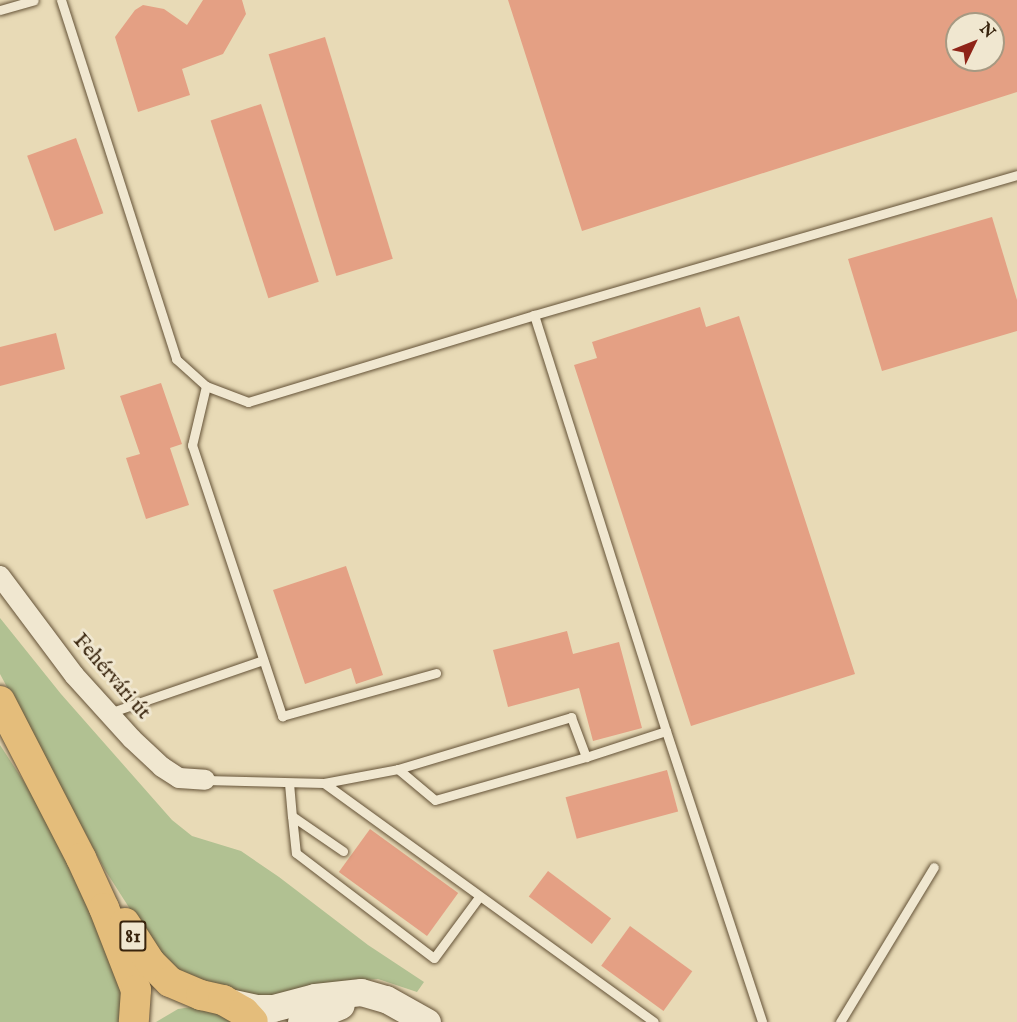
<!DOCTYPE html>
<meta charset="utf-8">
<style>
body{margin:0}
#map{position:relative;width:1017px;height:1022px;overflow:hidden;background:#e8dab6;font-family:"IM FELL English",serif}
div>[style]{position:absolute}
.green>*{inset:0;background:#b1c192}
.building>*{inset:0;background:#e4a084;transform-origin:0 0}
.roads{filter:drop-shadow(0 0 2px #645237) drop-shadow(0 0 2px #645237)}
.lane>*{height:9px;margin:-4.5px;padding:0 4.5px;transform-origin:4.5px;border-radius:4.5px;background:#f0e7d0}
.street>*{height:20px;margin:-10px;padding:0 10px;transform-origin:10px;border-radius:10px;background:#f0e7d0}
.secondary>*{height:27px;margin:-13.5px;padding:0 13.5px;transform-origin:13.5px;border-radius:13.5px;background:#f0e7d0}
.primary>*{height:30px;margin:-15px;padding:0 15px;transform-origin:15px;border-radius:15px;background:#e4bd7b}
span{translate:-50% -50%;white-space:nowrap;text-align:center;line-height:1.15;-webkit-text-stroke:6px #f0e7d0;paint-order:stroke}
.shield-label span{padding:2px 4px;background:#f0e7d0;border:2px solid;border-radius:4px;-webkit-text-stroke-width:0}
.shield-label{font-size:20px;color:#38240d;font-weight:700}
.street-label{font-size:21px;color:#38240d}
.north{position:absolute;left:945px;top:12px;width:60px;height:60px;box-sizing:border-box;background:#f0e7d0;border:2px solid #a69982;border-radius:50%;rotate:47deg;font-size:16px;font-weight:700;line-height:24px;text-align:center;color:#38240d}
.north::after{content:'';display:block;margin:auto;width:21px;height:27px;background:#8f2418;clip-path:polygon(50% 0,100% 100%,50% 72%,0 100%)}
</style>
<div id="map">
<div class="green">
<div style="clip-path:polygon(0 618px,61px 694px,172px 820px,192px 836px,241px 851px,279px 877px,368px 945px,424px 982px,417px 992px,378px 979px,330px 983px,281px 998px,249px 994px,177px 972px,155px 948px,105px 870px,0 674px)"></div>
<div style="clip-path:polygon(0 745px,36px 800px,84px 894px,126px 1002px,120px 1022px,0 1022px)"></div>
<div style="clip-path:polygon(198px 1006px,238px 1022px,156px 1022px,178px 1009px)"></div>
</div>
<div class="building">
<div style="clip-path:polygon(203px 0,242px 0,246px 14px,223px 54px,182px 69px,190px 95px,138px 112px,115px 37px,135px 10px,143px 5px,164px 9px,187px 25px)"></div>
<div style="clip-path:polygon(evenodd,508px 0,1017px 0,1017px 92px,582px 231px,508px 0,957px 24px,993px 24px,993px 60px,957px 60px,957px 24px)"></div>
<div style="left:325px;top:37px;width:232px;height:59px;rotate:73deg"></div>
<div style="left:261px;top:104px;width:187px;height:53px;rotate:72deg"></div>
<div style="left:76px;top:138px;width:80px;height:52px;rotate:70deg"></div>
<div style="clip-path:polygon(992px 217px,1017px 300px,1017px 331px,882px 371px,848px 259px)"></div>
<div style="clip-path:polygon(700px 307px,706px 327px,739px 316px,855px 674px,691px 726px,574px 365px,597px 358px,592px 342px)"></div>
<div style="clip-path:polygon(56px 333px,65px 369px,0 386px,0 347px)"></div>
<div style="clip-path:polygon(161px 383px,182px 444px,170px 448px,189px 505px,146px 519px,126px 458px,140px 454px,120px 396px)"></div>
<div style="clip-path:polygon(346px 566px,383px 675px,356px 684px,351px 668px,305px 684px,273px 590px)"></div>
<div style="clip-path:polygon(567px 631px,573px 654px,619px 642px,642px 728px,593px 741px,579px 688px,508px 707px,493px 650px)"></div>
<div style="left:667px;top:770px;width:43px;height:105px;rotate:75deg"></div>
<div style="left:370px;top:829px;width:109px;height:53px;rotate:36deg"></div>
<div style="left:548px;top:871px;width:79px;height:32px;rotate:37deg"></div>
<div style="left:630px;top:926px;width:77px;height:49px;rotate:36deg"></div>
</div>
<div class="roads">
<div class="lane">
<div style="left:61px;top:0;width:377px;rotate:72.2deg"></div>
<div style="left:176px;top:359px;width:40px;rotate:42deg"></div>
<div style="left:206px;top:386px;width:45px;rotate:20.9deg"></div>
<div style="left:248px;top:402px;width:299px;rotate:-16.9deg"></div>
<div style="left:534px;top:315px;width:503px;rotate:-16.16deg"></div>
<div style="left:0;top:10px;width:35px;rotate:-16deg"></div>
<div style="left:534px;top:315px;width:436px;rotate:72.4deg"></div>
<div style="left:206px;top:386px;width:61px;rotate:103.3deg"></div>
<div style="left:192px;top:445px;width:286px;rotate:71.6deg"></div>
<div style="left:282px;top:716px;width:160px;rotate:-15.6deg"></div>
<div style="left:109px;top:713px;width:163px;rotate:-19deg"></div>
<div style="left:398px;top:769px;width:48px;rotate:40deg"></div>
<div style="left:435px;top:800px;width:157px;rotate:-15.9deg"></div>
<div style="left:205px;top:780px;width:119px;rotate:1.4deg"></div>
<div style="left:324px;top:783px;width:75px;rotate:-10.7deg"></div>
<div style="left:398px;top:769px;width:181px;rotate:-16.7deg"></div>
<div style="left:571px;top:717px;width:43px;rotate:69.4deg"></div>
<div style="left:586px;top:757px;width:84px;rotate:-18deg"></div>
<div style="left:666px;top:731px;width:306px;rotate:71.7deg"></div>
<div style="left:289px;top:783px;width:33px;rotate:85deg"></div>
<div style="left:292px;top:816px;width:62px;rotate:34.5deg"></div>
<div style="left:324px;top:783px;width:407px;rotate:35.9deg"></div>
<div style="left:292px;top:816px;width:37px;rotate:84deg"></div>
<div style="left:296px;top:853px;width:173px;rotate:37.3deg"></div>
<div style="left:434px;top:958px;width:76px;rotate:-53.6deg"></div>
<div style="left:840px;top:1022px;width:181px;rotate:-58.8deg"></div>
</div>
<div class="street">
<div style="left:0;top:576px;width:124px;rotate:53.2deg"></div>
<div style="left:74px;top:675px;width:86px;rotate:47.8deg"></div>
<div style="left:132px;top:739px;width:41px;rotate:43deg"></div>
<div style="left:162px;top:767px;width:20px;rotate:33deg"></div>
<div style="left:179px;top:778px;width:26px;rotate:4deg"></div>
</div>
<div class="secondary">
<div style="left:224px;top:1001px;width:33px;rotate:12deg"></div>
<div style="left:256px;top:1008px;width:17px"></div>
<div style="left:273px;top:1008px;width:43px;rotate:-14.7deg"></div>
<div style="left:315px;top:997px;width:46px;rotate:-6.2deg"></div>
<div style="left:361px;top:992px;width:26px;rotate:16deg"></div>
<div style="left:386px;top:999px;width:47px;rotate:29.3deg"></div>
<div style="left:301px;top:1022px;width:43px;rotate:-23deg"></div>
</div>
<div class="primary">
<div style="left:0;top:701px;width:177px;rotate:62.7deg"></div>
<div style="left:81px;top:858px;width:55px;rotate:65.3deg"></div>
<div style="left:104px;top:908px;width:88px;rotate:68.7deg"></div>
<div style="left:136px;top:990px;width:32px;rotate:94deg"></div>
<div style="left:125px;top:923px;width:46px;rotate:57.3deg"></div>
<div style="left:150px;top:962px;width:28px;rotate:45deg"></div>
<div style="left:170px;top:982px;width:34px;rotate:23deg"></div>
<div style="left:201px;top:995px;width:23px;rotate:13deg"></div>
<div style="left:223px;top:1000px;width:24px;rotate:30deg"></div>
<div style="left:244px;top:1012px;width:13px;rotate:48deg"></div>
</div>
</div>
<div class="shield-label">
<span style="left:133px;top:936px">81</span>
</div>
<div class="street-label">
<span style="left:111px;top:677px;rotate:49deg">Fehérvári út</span>
</div>
<div class="north">N</div>
</div>
